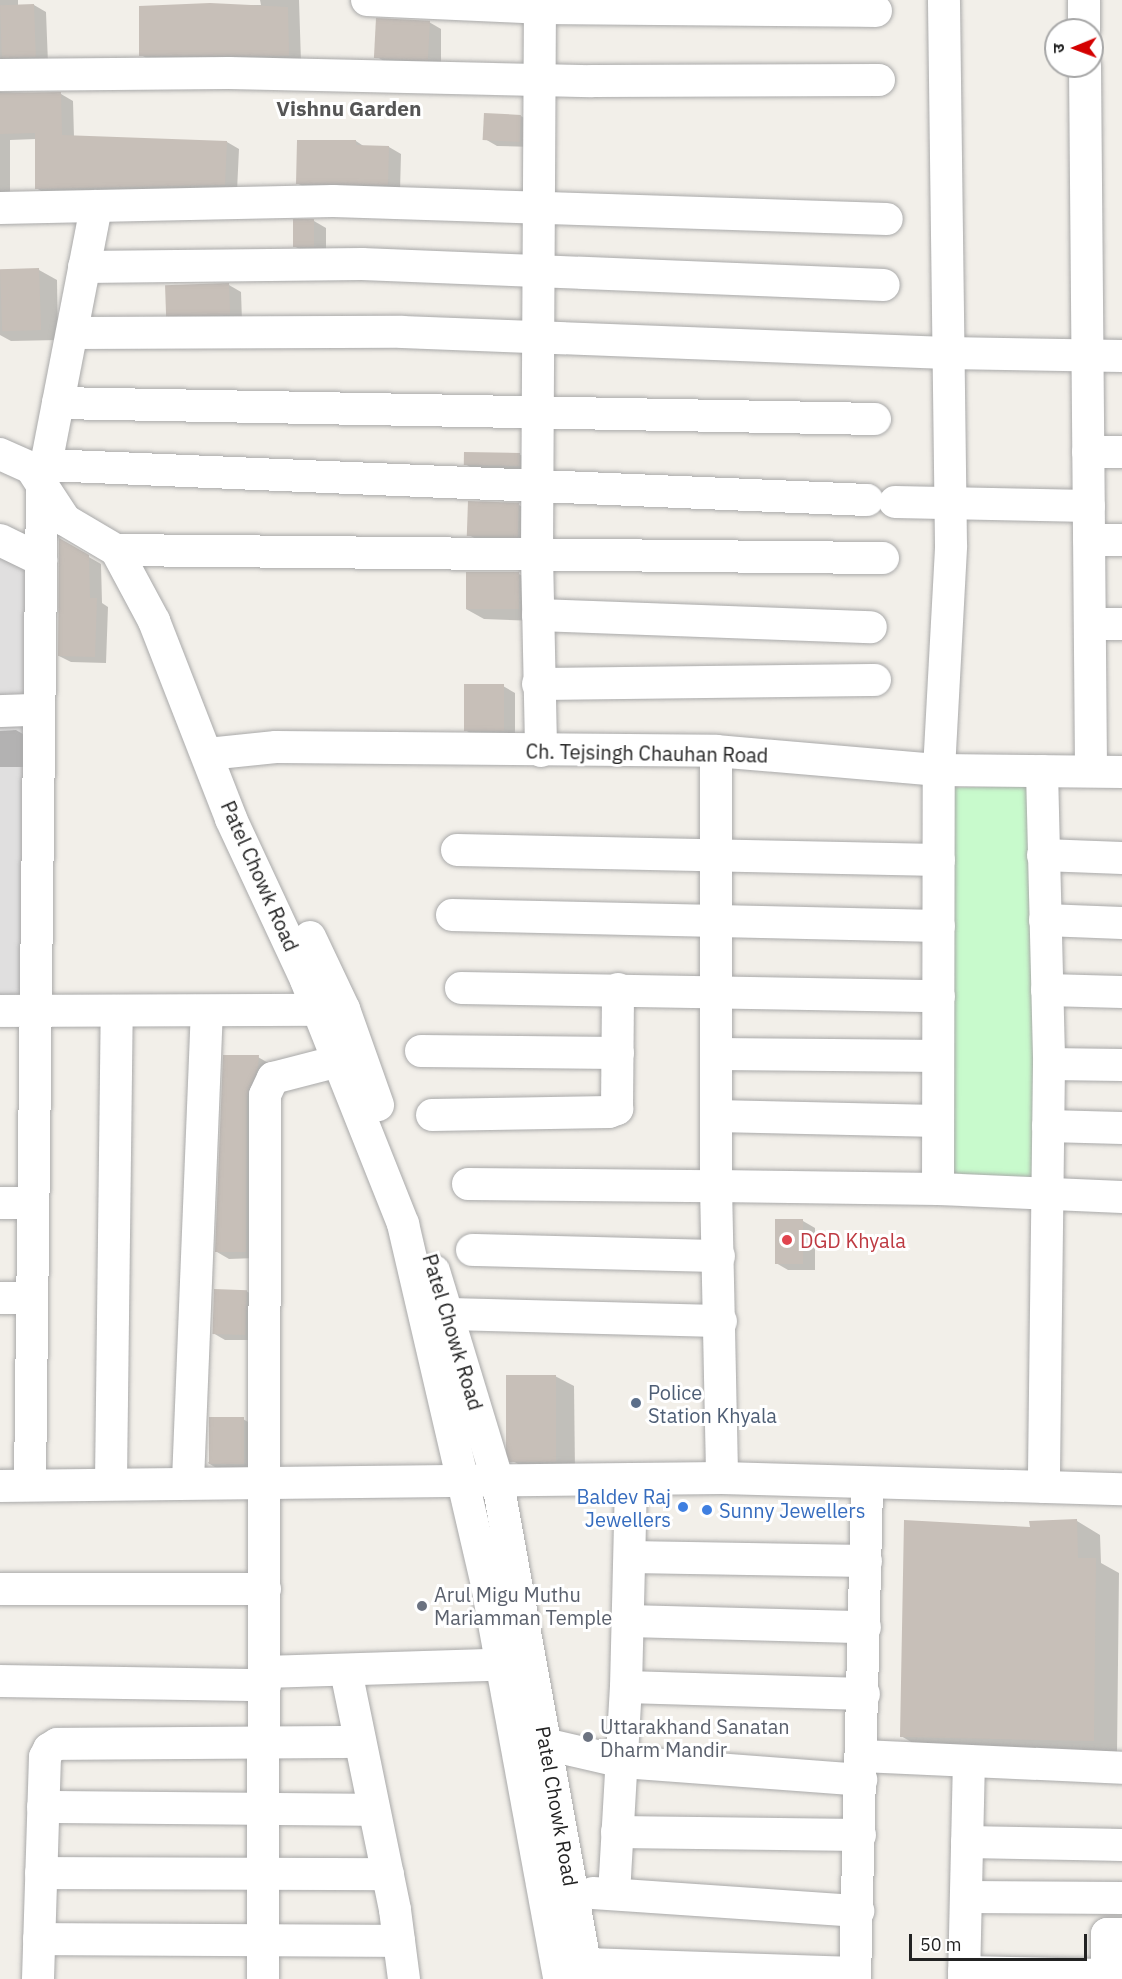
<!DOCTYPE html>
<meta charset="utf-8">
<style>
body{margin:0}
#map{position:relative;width:1122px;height:1979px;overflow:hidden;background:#f2efe9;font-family:"IBM Plex Sans","Noto Sans Devanagari",sans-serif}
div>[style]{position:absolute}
.residential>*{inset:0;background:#e0dfdf}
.park>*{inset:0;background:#c8facc;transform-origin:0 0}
.shadow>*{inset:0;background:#0003}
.building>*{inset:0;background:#c7bfb8;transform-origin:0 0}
.roads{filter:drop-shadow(0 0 2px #a9a9a9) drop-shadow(0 0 2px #a9a9a9)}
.minor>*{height:32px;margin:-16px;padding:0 16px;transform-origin:16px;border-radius:16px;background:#fff}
.dots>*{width:16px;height:16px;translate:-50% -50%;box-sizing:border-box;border:3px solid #fff;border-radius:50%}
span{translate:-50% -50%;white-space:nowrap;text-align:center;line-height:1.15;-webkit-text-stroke:6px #fff;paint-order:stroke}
.street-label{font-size:20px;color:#222}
.health-label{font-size:20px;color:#be3a42}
.left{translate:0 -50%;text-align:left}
.service-label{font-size:20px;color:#4e5e75}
.shop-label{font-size:20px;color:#366cbe}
.right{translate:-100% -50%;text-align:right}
.worship-label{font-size:20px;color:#5b616d}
.neighbourhood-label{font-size:21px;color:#555;font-weight:700}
.north{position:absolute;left:1044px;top:18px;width:60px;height:60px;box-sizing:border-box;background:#fff;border:2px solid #a7a7a7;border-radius:50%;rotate:269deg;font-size:16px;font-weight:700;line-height:24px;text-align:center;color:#222}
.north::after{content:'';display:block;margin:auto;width:21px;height:27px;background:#d40000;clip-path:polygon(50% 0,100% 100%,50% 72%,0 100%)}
.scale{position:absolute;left:909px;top:1934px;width:178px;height:27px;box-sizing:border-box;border:3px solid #222;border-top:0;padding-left:8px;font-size:18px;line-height:21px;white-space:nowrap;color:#222;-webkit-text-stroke:4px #fff;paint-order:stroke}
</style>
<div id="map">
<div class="residential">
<div style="clip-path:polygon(0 542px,41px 560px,33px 1011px,0 1011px)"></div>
</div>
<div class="park">
<div style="left:1042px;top:786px;width:399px;height:102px;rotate:89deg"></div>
</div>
<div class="shadow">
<div style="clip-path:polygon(0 0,18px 0,18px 6px,34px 5px,46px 12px,48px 63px,0 71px)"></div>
<div style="clip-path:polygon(260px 0,299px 0,301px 62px,153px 62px,141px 55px,141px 7px,261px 5px)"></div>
<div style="clip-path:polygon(429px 22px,441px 29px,441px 65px,389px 64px,377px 57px)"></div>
<div style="clip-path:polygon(0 92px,61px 94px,73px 101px,74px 137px,227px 142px,239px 149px,237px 191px,48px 195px,36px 188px,36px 139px,10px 140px,10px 197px,0 202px)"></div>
<div style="clip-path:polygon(521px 116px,533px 123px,533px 147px,497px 146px,485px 139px)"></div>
<div style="clip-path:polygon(356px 141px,365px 147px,389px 147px,401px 154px,400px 191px,309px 190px,297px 183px)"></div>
<div style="clip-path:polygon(314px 221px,326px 228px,326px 253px,306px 253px,294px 246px)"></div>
<div style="clip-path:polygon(0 270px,39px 270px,57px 280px,58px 340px,11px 341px,0 335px)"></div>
<div style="clip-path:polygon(229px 285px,241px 292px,242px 321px,179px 321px,167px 314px)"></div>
<div style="clip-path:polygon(519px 454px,531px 461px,531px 473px,477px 471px,465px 464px)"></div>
<div style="clip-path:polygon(519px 505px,537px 515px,537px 546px,487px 545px,469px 535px)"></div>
<div style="clip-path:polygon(61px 541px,101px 564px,102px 603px,108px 607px,106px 663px,71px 662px,59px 656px)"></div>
<div style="clip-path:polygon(519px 574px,537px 584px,538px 621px,484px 619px,466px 609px)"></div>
<div style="clip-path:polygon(503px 686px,515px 693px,515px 737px,477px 737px,465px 730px)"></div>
<div style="clip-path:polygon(16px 730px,28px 737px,28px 767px,0 767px,0 731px)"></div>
<div style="clip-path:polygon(225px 1056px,258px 1057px,270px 1064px,258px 1258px,229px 1259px,217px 1252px)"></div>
<div style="clip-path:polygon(803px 1221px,815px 1228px,815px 1270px,788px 1270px,776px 1263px)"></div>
<div style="clip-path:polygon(246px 1291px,258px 1298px,258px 1340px,225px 1340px,213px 1333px)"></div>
<div style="clip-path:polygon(555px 1376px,574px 1386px,575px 1471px,531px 1472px,513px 1461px)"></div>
<div style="clip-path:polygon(243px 1419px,255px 1426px,255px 1471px,220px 1470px,208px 1463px)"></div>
<div style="clip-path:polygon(1077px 1521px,1100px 1535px,1101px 1563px,1119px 1573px,1117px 1754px,925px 1750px,901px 1736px)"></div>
</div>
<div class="building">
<div style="clip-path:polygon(210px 3px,288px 7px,289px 56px,139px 56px,139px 6px)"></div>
<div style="left:34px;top:4px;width:53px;height:34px;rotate:88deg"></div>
<div style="left:376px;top:18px;width:54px;height:40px;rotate:3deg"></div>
<div style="clip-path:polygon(61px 92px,62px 135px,227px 141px,225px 185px,35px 189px,35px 133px,0 134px,0 93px)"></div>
<div style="left:484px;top:113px;width:37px;height:27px;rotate:3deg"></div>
<div style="clip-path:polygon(297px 140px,356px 140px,356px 145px,389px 146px,388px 185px,296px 184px)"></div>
<div style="left:314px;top:219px;width:28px;height:21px;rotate:90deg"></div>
<div style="left:39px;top:268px;width:62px;height:39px;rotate:88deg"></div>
<div style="left:229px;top:283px;width:32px;height:64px;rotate:88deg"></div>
<div style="left:464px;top:452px;width:56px;height:13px;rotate:1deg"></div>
<div style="left:468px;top:501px;width:51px;height:35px;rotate:2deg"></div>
<div style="clip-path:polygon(59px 538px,89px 555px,90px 598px,97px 598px,95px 657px,58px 656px)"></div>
<div style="left:466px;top:572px;width:53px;height:37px"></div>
<div style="left:464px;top:684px;width:40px;height:47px"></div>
<div style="clip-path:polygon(223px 1055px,259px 1055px,258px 1068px,247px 1095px,246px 1252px,215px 1252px)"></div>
<div style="left:775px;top:1219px;width:28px;height:45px"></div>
<div style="left:214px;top:1289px;width:33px;height:45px;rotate:2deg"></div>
<div style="left:506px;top:1375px;width:50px;height:87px"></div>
<div style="left:209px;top:1417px;width:35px;height:47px"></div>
<div style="clip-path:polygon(1077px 1519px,1078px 1558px,1096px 1558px,1094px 1741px,900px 1737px,904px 1520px,1030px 1527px,1029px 1521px)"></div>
</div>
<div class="roads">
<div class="minor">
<div style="left:367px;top:0;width:173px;rotate:2.6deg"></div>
<div style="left:540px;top:8px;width:336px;rotate:0.5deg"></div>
<div style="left:540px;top:0;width:555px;rotate:90.31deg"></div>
<div style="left:537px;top:555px;width:196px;rotate:88.8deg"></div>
<div style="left:1084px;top:0;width:30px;rotate:90deg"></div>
<div style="left:1085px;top:66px;width:705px;rotate:89.51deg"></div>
<div style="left:0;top:75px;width:229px;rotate:-0.5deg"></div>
<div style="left:229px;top:73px;width:363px;rotate:1.3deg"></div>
<div style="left:592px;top:81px;width:287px;rotate:-0.2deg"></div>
<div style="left:0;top:208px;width:333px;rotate:-1.2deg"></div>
<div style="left:333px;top:201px;width:554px;rotate:1.86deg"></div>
<div style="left:84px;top:267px;width:278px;rotate:-0.6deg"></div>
<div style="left:362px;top:264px;width:522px;rotate:2.3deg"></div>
<div style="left:72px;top:333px;width:330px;rotate:-0.2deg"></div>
<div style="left:402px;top:332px;width:545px;rotate:2.21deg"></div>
<div style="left:947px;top:353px;width:175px;rotate:1deg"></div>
<div style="left:58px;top:403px;width:817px;rotate:1.12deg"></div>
<div style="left:1088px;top:452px;width:34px"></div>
<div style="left:0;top:454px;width:34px;rotate:24deg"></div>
<div style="left:31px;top:468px;width:62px;rotate:56.8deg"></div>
<div style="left:65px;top:520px;width:59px;rotate:30.5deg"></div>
<div style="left:116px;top:550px;width:81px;rotate:61.8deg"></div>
<div style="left:154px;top:621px;width:212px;rotate:68.7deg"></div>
<div style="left:231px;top:819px;width:178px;rotate:65deg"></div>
<div style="left:306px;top:980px;width:263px;rotate:68.3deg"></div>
<div style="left:403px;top:1224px;width:371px;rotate:76.9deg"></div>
<div style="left:487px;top:1585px;width:401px;rotate:79.6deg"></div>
<div style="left:46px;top:465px;width:822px;rotate:2.44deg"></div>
<div style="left:895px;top:502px;width:194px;rotate:1.2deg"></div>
<div style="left:0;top:540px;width:46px;rotate:26deg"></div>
<div style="left:1089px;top:540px;width:33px"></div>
<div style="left:116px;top:550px;width:767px;rotate:0.6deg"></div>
<div style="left:538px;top:615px;width:333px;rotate:2.1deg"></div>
<div style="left:1090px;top:624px;width:32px"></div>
<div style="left:538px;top:684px;width:337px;rotate:-0.7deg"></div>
<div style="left:0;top:711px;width:38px;rotate:-2deg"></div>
<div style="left:716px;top:751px;width:435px;rotate:90deg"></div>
<div style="left:716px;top:1186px;width:222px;rotate:0.8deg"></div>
<div style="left:938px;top:1189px;width:184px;rotate:2.5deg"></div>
<div style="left:208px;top:754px;width:68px;rotate:-5.9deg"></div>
<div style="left:276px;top:747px;width:440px;rotate:0.5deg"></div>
<div style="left:716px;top:751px;width:224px;rotate:4.9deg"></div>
<div style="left:939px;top:770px;width:183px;rotate:0.6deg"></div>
<div style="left:1042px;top:771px;width:293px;rotate:88.6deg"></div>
<div style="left:1049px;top:1064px;width:423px;rotate:90.7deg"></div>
<div style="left:457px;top:850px;width:482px;rotate:1.2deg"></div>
<div style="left:1043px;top:855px;width:79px;rotate:2.2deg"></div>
<div style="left:452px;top:915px;width:487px;rotate:1.3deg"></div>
<div style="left:1045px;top:920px;width:77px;rotate:2.2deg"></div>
<div style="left:310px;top:937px;width:80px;rotate:64.7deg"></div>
<div style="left:344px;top:1009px;width:102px;rotate:70.5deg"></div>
<div style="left:461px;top:988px;width:478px;rotate:1deg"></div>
<div style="left:1047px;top:990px;width:75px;rotate:1.5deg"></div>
<div style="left:0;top:1011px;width:318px;rotate:-0.2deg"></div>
<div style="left:421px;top:1051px;width:197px;rotate:0.6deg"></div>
<div style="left:717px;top:1054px;width:221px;rotate:0.5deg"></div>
<div style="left:1049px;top:1064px;width:73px;rotate:0.8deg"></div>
<div style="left:432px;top:1115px;width:177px;rotate:-1deg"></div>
<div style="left:609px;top:1112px;width:9px;rotate:-21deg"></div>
<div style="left:617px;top:1109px;width:120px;rotate:-89.5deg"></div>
<div style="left:716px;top:1116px;width:222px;rotate:1.3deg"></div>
<div style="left:1048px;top:1126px;width:74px;rotate:1.5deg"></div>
<div style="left:468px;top:1184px;width:248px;rotate:0.5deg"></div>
<div style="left:716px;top:1186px;width:292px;rotate:88.8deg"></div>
<div style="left:938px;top:1189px;width:419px;rotate:-89.9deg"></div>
<div style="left:939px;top:770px;width:225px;rotate:-86.9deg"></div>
<div style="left:951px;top:545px;width:545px;rotate:-90.74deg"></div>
<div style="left:0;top:1203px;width:31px"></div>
<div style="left:472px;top:1250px;width:247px;rotate:1.4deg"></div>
<div style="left:434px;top:1271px;width:216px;rotate:73.1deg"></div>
<div style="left:497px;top:1478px;width:509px;rotate:79.71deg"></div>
<div style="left:0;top:1298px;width:30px"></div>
<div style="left:447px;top:1314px;width:274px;rotate:1.5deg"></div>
<div style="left:188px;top:1481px;width:470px;rotate:-87.7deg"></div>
<div style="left:111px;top:1482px;width:471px;rotate:-89.3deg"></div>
<div style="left:30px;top:1485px;width:1000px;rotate:-89.31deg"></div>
<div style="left:42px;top:485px;width:284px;rotate:-79deg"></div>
<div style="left:0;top:1486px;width:722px;rotate:-0.63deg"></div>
<div style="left:722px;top:1478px;width:400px;rotate:1.6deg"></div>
<div style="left:630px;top:1557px;width:236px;rotate:1deg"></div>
<div style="left:0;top:1589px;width:265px"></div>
<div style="left:628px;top:1621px;width:237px;rotate:1.5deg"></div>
<div style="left:346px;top:1671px;width:244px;rotate:78.4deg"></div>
<div style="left:395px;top:1910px;width:70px;rotate:82.6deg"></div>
<div style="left:265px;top:1672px;width:257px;rotate:-1.8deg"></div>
<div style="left:0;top:1681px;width:265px;rotate:0.9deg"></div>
<div style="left:626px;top:1687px;width:238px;rotate:1.7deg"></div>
<div style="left:545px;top:1744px;width:80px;rotate:13deg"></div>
<div style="left:623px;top:1762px;width:239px;rotate:4.3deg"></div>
<div style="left:862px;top:1756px;width:260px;rotate:2.6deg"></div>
<div style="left:43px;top:1807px;width:331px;rotate:0.5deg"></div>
<div style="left:617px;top:1832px;width:243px;rotate:0.7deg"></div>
<div style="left:967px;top:1842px;width:155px;rotate:1.1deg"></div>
<div style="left:41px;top:1873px;width:347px;rotate:0.2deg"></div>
<div style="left:593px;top:1893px;width:266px;rotate:3.9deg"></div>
<div style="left:614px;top:1894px;width:207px;rotate:-86.7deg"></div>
<div style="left:626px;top:1687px;width:207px;rotate:-88.6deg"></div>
<div style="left:966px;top:1897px;width:156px;rotate:0.4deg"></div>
<div style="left:39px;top:1939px;width:360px;rotate:0.3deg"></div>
<div style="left:586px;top:1964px;width:269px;rotate:1.9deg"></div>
<div style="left:964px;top:1972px;width:143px;rotate:1.2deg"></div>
<div style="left:38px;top:1979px;width:222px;rotate:-88.2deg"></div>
<div style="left:45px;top:1757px;width:9px;rotate:-63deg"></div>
<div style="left:49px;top:1749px;width:9px;rotate:-32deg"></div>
<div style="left:57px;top:1744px;width:303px;rotate:-0.4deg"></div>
<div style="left:263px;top:1979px;width:884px;rotate:-89.87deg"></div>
<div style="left:265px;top:1095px;width:19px;rotate:-65deg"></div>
<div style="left:273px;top:1078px;width:68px;rotate:-14.4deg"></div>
<div style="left:855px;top:1979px;width:494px;rotate:-88.6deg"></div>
<div style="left:964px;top:1979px;width:218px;rotate:-88.7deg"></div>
<div style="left:1107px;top:1979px;width:45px;rotate:-90deg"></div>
<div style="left:1107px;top:1934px;width:15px"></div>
</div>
</div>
<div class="dots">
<div style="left:787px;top:1240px;background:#e0444e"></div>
<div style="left:636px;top:1403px;background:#5c6f8a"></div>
<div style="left:683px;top:1507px;background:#3f7fe0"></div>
<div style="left:707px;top:1510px;background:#3f7fe0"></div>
<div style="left:422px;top:1606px;background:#6b7280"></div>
<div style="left:588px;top:1737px;background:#6b7280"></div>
</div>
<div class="street-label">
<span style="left:647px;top:753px;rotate:1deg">Ch. Tejsingh Chauhan Road</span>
<span style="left:260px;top:876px;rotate:66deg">Patel Chowk Road</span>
<span style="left:453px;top:1332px;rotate:73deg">Patel Chowk Road</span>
<span style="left:557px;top:1806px;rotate:80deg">Patel Chowk Road</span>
</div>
<div class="health-label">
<span class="left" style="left:800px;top:1240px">DGD Khyala</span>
</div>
<div class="service-label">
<span class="left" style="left:648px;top:1404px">Police<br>Station Khyala</span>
</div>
<div class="shop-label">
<span class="right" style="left:671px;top:1508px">Baldev Raj<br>Jewellers</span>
<span class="left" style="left:719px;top:1510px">Sunny Jewellers</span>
</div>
<div class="worship-label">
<span class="left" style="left:434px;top:1606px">Arul Migu Muthu<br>Mariamman Temple</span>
<span class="left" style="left:600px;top:1738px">Uttarakhand Sanatan<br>Dharm Mandir</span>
</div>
<div class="neighbourhood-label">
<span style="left:349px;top:108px">Vishnu Garden</span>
</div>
<div class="north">उ</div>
<div class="scale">50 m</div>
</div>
